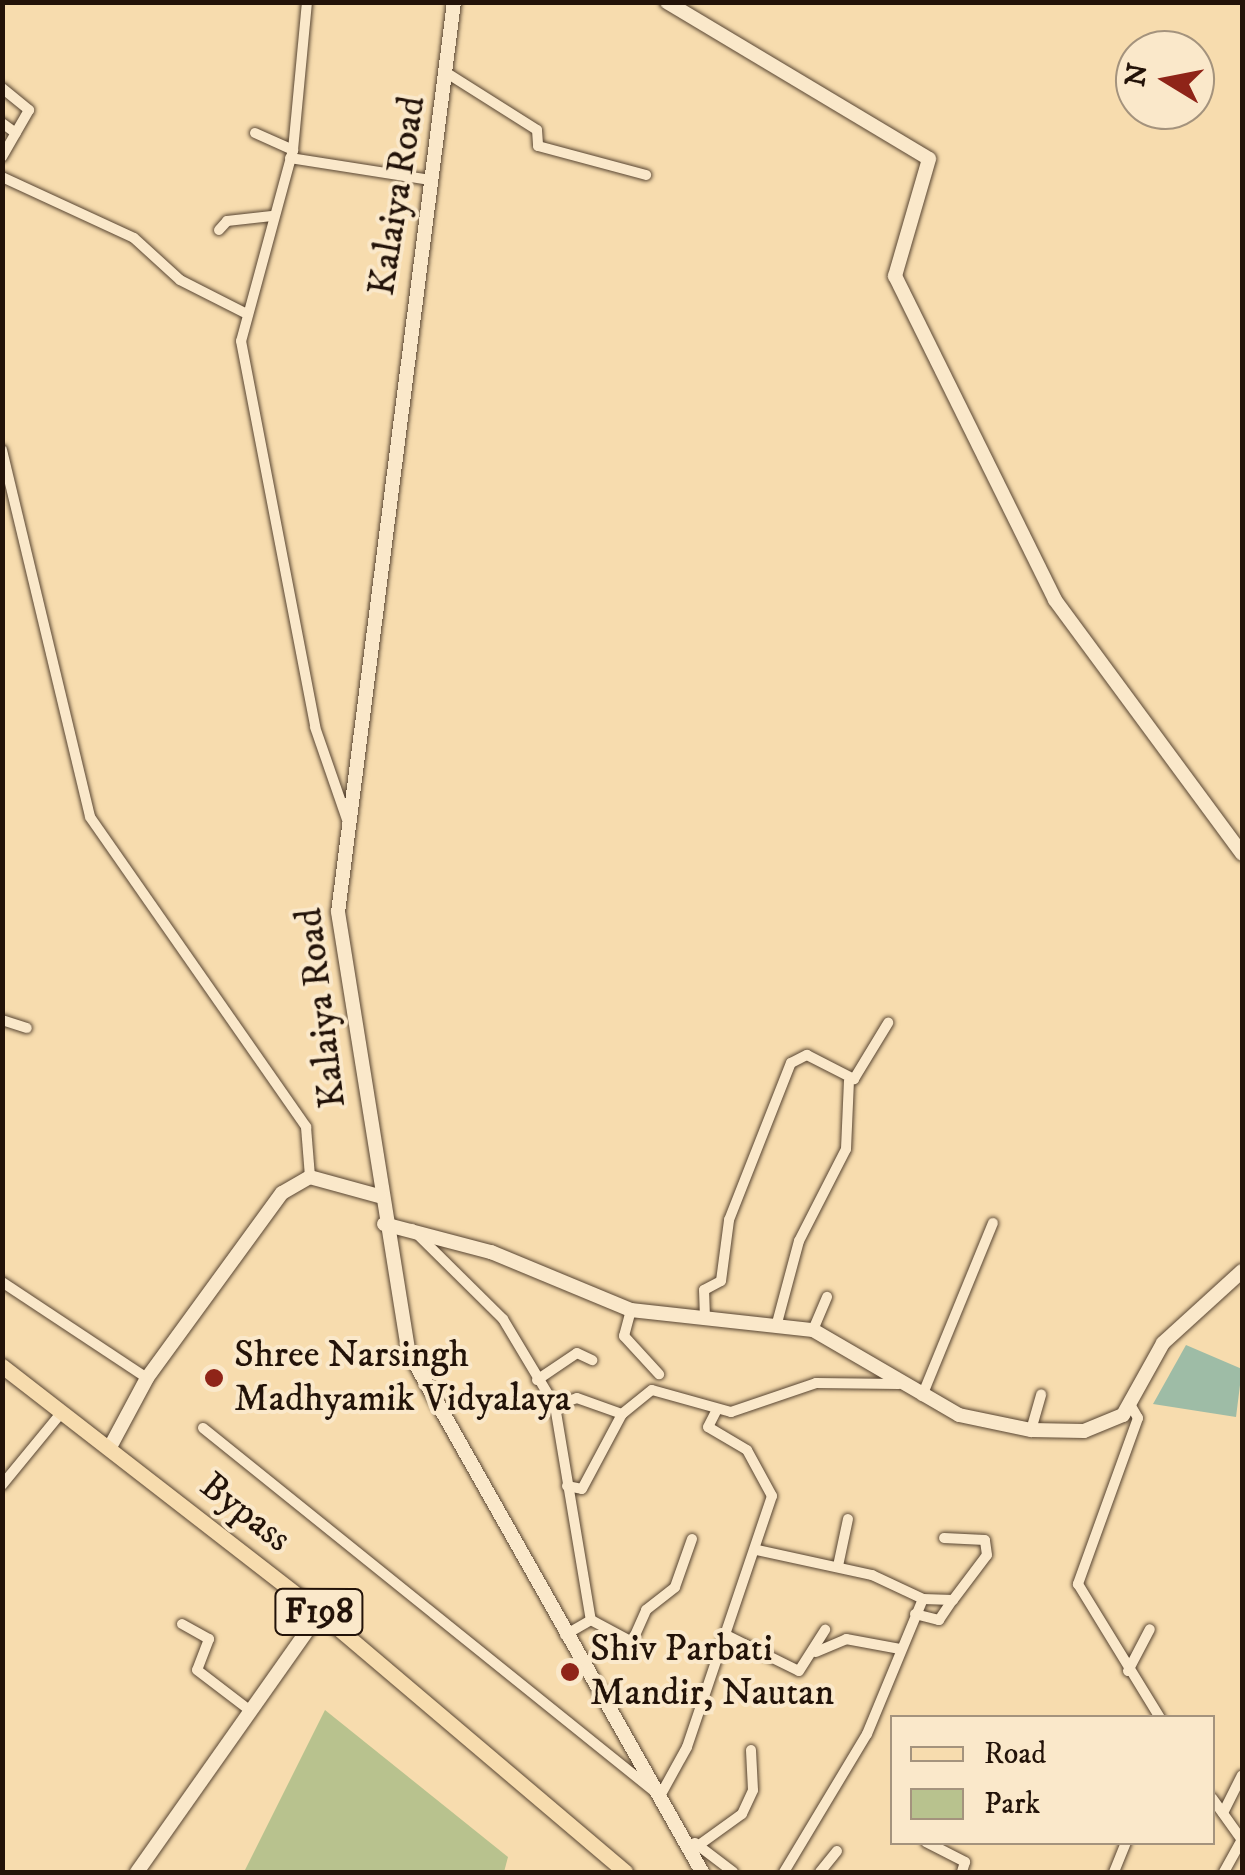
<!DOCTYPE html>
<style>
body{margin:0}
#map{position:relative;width:1245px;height:1875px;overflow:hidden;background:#f7dcae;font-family:"IM FELL DW Pica",serif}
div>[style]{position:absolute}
.green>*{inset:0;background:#b8c28e}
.water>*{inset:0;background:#9ebca6}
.roads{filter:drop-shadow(0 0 2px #584532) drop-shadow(0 0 2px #584532)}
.street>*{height:10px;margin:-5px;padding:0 5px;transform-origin:5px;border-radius:5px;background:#fae8ca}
.secondary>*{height:14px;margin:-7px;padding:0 7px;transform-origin:7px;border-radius:7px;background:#fae8ca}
.primary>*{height:15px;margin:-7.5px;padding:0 7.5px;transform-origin:7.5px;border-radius:7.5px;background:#f7dcae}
.dots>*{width:28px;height:28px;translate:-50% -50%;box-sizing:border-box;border:5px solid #fae8ca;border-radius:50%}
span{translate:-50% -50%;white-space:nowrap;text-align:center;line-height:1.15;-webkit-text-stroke:8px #fae8ca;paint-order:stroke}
.shield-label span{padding:2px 8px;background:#fae8ca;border:2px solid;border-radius:8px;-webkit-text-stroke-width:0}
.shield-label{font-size:35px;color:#231309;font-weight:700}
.street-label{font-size:38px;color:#231309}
.poi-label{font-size:38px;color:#231309}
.left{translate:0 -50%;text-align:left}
.frame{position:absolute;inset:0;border:5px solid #231309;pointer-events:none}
.legend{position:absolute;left:890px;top:1715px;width:325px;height:130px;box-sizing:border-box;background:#fae8ca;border:2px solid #a4937d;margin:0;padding:12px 18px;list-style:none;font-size:30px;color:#231309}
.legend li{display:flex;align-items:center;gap:20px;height:50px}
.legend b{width:50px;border:2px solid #a4937d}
.north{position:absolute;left:1115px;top:30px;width:100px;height:100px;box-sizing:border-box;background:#fae8ca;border:2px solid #a4937d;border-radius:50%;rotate:280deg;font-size:28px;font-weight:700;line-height:40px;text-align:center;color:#231309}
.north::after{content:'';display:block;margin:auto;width:35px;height:45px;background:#8f2418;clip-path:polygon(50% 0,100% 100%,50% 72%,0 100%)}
</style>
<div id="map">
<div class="green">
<div style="clip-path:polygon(325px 1710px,508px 1857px,504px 1872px,244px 1872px)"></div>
</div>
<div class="water">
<div style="clip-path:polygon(1186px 1345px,1242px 1369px,1236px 1417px,1153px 1404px)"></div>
</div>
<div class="roads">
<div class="street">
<div style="left:307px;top:2px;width:149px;rotate:95.4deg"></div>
<div style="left:293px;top:150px;width:198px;rotate:105.2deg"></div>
<div style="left:241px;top:341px;width:393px;rotate:79.1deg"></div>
<div style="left:315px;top:727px;width:104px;rotate:70.9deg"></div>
<div style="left:450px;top:75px;width:103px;rotate:32.3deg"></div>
<div style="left:537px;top:130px;width:16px;rotate:86deg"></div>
<div style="left:538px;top:146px;width:112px;rotate:15deg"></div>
<div style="left:2px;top:88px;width:35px;rotate:39deg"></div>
<div style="left:29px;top:110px;width:54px;rotate:119.9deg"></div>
<div style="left:2px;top:123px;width:17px;rotate:36deg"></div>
<div style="left:255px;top:133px;width:42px;rotate:24.1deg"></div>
<div style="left:290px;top:158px;width:142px;rotate:8.9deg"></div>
<div style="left:2px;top:177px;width:145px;rotate:24.8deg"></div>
<div style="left:134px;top:238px;width:62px;rotate:42.4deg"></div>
<div style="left:180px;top:280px;width:71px;rotate:26.9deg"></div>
<div style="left:219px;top:230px;width:12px;rotate:-48deg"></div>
<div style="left:227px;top:221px;width:45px;rotate:-6.3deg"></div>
<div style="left:2px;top:450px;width:377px;rotate:76.5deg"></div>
<div style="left:90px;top:817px;width:378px;rotate:55.1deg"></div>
<div style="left:306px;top:1127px;width:50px;rotate:85.4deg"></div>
<div style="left:2px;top:1020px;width:26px;rotate:18deg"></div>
<div style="left:412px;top:1229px;width:128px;rotate:44.7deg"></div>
<div style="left:503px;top:1319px;width:101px;rotate:59.1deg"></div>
<div style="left:555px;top:1406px;width:217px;rotate:80.5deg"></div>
<div style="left:591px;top:1620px;width:30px;rotate:150deg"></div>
<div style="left:2px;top:1282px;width:174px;rotate:33.5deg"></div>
<div style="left:631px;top:1310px;width:27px;rotate:105deg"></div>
<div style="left:624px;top:1336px;width:52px;rotate:47.4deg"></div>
<div style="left:705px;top:1318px;width:28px;rotate:-92deg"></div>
<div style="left:704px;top:1290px;width:19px;rotate:-28deg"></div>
<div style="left:721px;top:1281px;width:62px;rotate:-82.5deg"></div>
<div style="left:729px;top:1220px;width:169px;rotate:-68.5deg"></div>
<div style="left:791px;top:1063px;width:18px;rotate:-27deg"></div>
<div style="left:807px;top:1055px;width:53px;rotate:27.1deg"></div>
<div style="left:854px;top:1079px;width:66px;rotate:-58.7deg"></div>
<div style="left:777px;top:1323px;width:85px;rotate:-75deg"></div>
<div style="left:799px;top:1241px;width:103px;rotate:-62.9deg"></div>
<div style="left:846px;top:1149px;width:68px;rotate:-87.5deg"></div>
<div style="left:813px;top:1330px;width:36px;rotate:-67deg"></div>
<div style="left:537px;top:1380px;width:48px;rotate:-34deg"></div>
<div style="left:577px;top:1353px;width:17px;rotate:25deg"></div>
<div style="left:922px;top:1396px;width:187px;rotate:-67.7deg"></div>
<div style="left:555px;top:1406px;width:23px;rotate:-20deg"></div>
<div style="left:577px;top:1398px;width:48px;rotate:19.6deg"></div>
<div style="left:1131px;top:1406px;width:14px;rotate:60deg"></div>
<div style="left:1138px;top:1418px;width:177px;rotate:109.9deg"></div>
<div style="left:1078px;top:1584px;width:157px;rotate:58.5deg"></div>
<div style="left:203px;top:1428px;width:587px;rotate:38.84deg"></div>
<div style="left:660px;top:1796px;width:56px;rotate:-61.1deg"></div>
<div style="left:687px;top:1747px;width:265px;rotate:-71.3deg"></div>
<div style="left:772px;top:1496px;width:52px;rotate:-118.5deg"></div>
<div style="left:747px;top:1450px;width:45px;rotate:-149.5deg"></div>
<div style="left:708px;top:1427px;width:20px;rotate:-63deg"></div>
<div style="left:1031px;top:1430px;width:37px;rotate:-74deg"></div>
<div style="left:2px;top:1485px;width:94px;rotate:-50.6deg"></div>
<div style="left:567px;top:1486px;width:15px;rotate:11deg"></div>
<div style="left:582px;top:1489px;width:85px;rotate:-61.9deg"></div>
<div style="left:622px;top:1414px;width:38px;rotate:-39deg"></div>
<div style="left:652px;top:1390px;width:82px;rotate:15.6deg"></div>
<div style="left:731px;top:1412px;width:90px;rotate:-18.8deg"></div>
<div style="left:816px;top:1383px;width:83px;rotate:0.7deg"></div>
<div style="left:757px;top:1550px;width:118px;rotate:12.3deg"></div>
<div style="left:872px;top:1575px;width:56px;rotate:25.2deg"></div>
<div style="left:838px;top:1566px;width:48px;rotate:-78deg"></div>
<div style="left:915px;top:1614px;width:25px;rotate:14deg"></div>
<div style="left:939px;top:1620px;width:23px;rotate:-56deg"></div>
<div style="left:591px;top:1620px;width:47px;rotate:28.2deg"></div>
<div style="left:632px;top:1642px;width:35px;rotate:-66deg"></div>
<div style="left:646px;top:1610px;width:37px;rotate:-38deg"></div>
<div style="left:675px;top:1587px;width:51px;rotate:-70.5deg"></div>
<div style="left:182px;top:1624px;width:31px;rotate:29deg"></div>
<div style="left:209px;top:1639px;width:33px;rotate:111deg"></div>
<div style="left:197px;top:1670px;width:64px;rotate:37.4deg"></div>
<div style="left:726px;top:1635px;width:81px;rotate:26.3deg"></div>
<div style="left:799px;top:1671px;width:49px;rotate:-57.6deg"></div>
<div style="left:816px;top:1652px;width:33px;rotate:-23deg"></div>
<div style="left:846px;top:1639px;width:55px;rotate:10.5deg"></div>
<div style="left:1128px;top:1671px;width:47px;rotate:-62.4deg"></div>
<div style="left:1212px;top:1798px;width:52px;rotate:54.5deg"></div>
<div style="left:1223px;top:1813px;width:42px;rotate:-63.4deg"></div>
<div style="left:926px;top:1842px;width:44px;rotate:27.1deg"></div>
<div style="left:965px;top:1862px;width:10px;rotate:107deg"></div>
<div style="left:695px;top:1843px;width:48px;rotate:37.3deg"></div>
<div style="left:699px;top:1845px;width:53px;rotate:-35.8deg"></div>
<div style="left:742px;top:1814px;width:26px;rotate:-65deg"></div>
<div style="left:753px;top:1790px;width:40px;rotate:-92.9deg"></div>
<div style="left:784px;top:1872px;width:161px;rotate:-59deg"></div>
<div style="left:867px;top:1734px;width:146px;rotate:-67.5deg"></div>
<div style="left:923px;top:1599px;width:30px;rotate:2deg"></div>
<div style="left:953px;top:1600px;width:56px;rotate:-52.9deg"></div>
<div style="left:987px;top:1555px;width:15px;rotate:-98deg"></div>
<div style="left:985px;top:1540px;width:41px;rotate:-177.2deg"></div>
<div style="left:820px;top:1872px;width:27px;rotate:-51deg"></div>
<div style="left:1114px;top:1872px;width:32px;rotate:-68deg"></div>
<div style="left:1224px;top:1872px;width:38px;rotate:-61deg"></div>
</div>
<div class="secondary">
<div style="left:454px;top:2px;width:917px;rotate:97.26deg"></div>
<div style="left:338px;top:912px;width:445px;rotate:80.9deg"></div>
<div style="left:408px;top:1351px;width:598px;rotate:60.56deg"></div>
<div style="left:667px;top:2px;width:305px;rotate:30.9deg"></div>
<div style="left:929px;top:159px;width:122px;rotate:106.2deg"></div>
<div style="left:895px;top:276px;width:361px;rotate:63.7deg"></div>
<div style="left:1055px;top:600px;width:315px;rotate:53.6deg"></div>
<div style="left:384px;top:1224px;width:111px;rotate:14.7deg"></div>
<div style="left:491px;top:1252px;width:152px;rotate:22.5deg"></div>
<div style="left:631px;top:1310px;width:183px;rotate:6.3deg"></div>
<div style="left:813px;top:1330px;width:169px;rotate:30.2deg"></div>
<div style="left:959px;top:1415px;width:74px;rotate:11.8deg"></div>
<div style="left:1031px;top:1430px;width:53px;rotate:1.1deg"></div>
<div style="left:1084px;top:1431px;width:42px;rotate:-22.3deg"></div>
<div style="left:1123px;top:1415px;width:82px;rotate:-60.9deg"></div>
<div style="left:1163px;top:1343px;width:107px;rotate:-42.3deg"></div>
<div style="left:109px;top:1449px;width:81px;rotate:-61.8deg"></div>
<div style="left:147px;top:1378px;width:229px;rotate:-53.9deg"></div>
<div style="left:282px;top:1193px;width:32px;rotate:-30deg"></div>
<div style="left:310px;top:1177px;width:72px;rotate:15.4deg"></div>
<div style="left:137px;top:1872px;width:317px;rotate:-54.8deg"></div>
</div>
<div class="primary">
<div style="left:2px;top:1366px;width:403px;rotate:37.8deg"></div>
<div style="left:320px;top:1613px;width:400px;rotate:40.3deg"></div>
</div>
</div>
<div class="dots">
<div style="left:214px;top:1378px;background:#8f2418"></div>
<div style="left:570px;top:1672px;background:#8f2418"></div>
</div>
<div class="shield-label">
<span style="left:319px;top:1612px">F198</span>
</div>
<div class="street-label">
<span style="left:398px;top:196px;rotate:-81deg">Kalaiya Road</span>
<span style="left:322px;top:1008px;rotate:-97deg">Kalaiya Road</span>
<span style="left:245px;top:1513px;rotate:38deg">Bypass</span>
</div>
<div class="poi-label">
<span class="left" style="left:234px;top:1378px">Shree Narsingh<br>Madhyamik Vidyalaya</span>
<span class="left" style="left:590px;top:1672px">Shiv Parbati<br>Mandir, Nautan</span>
</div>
<div class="frame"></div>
<ul class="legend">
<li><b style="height:12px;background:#f7dcae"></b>Road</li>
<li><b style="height:28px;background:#b8c28e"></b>Park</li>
</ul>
<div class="north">N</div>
</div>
